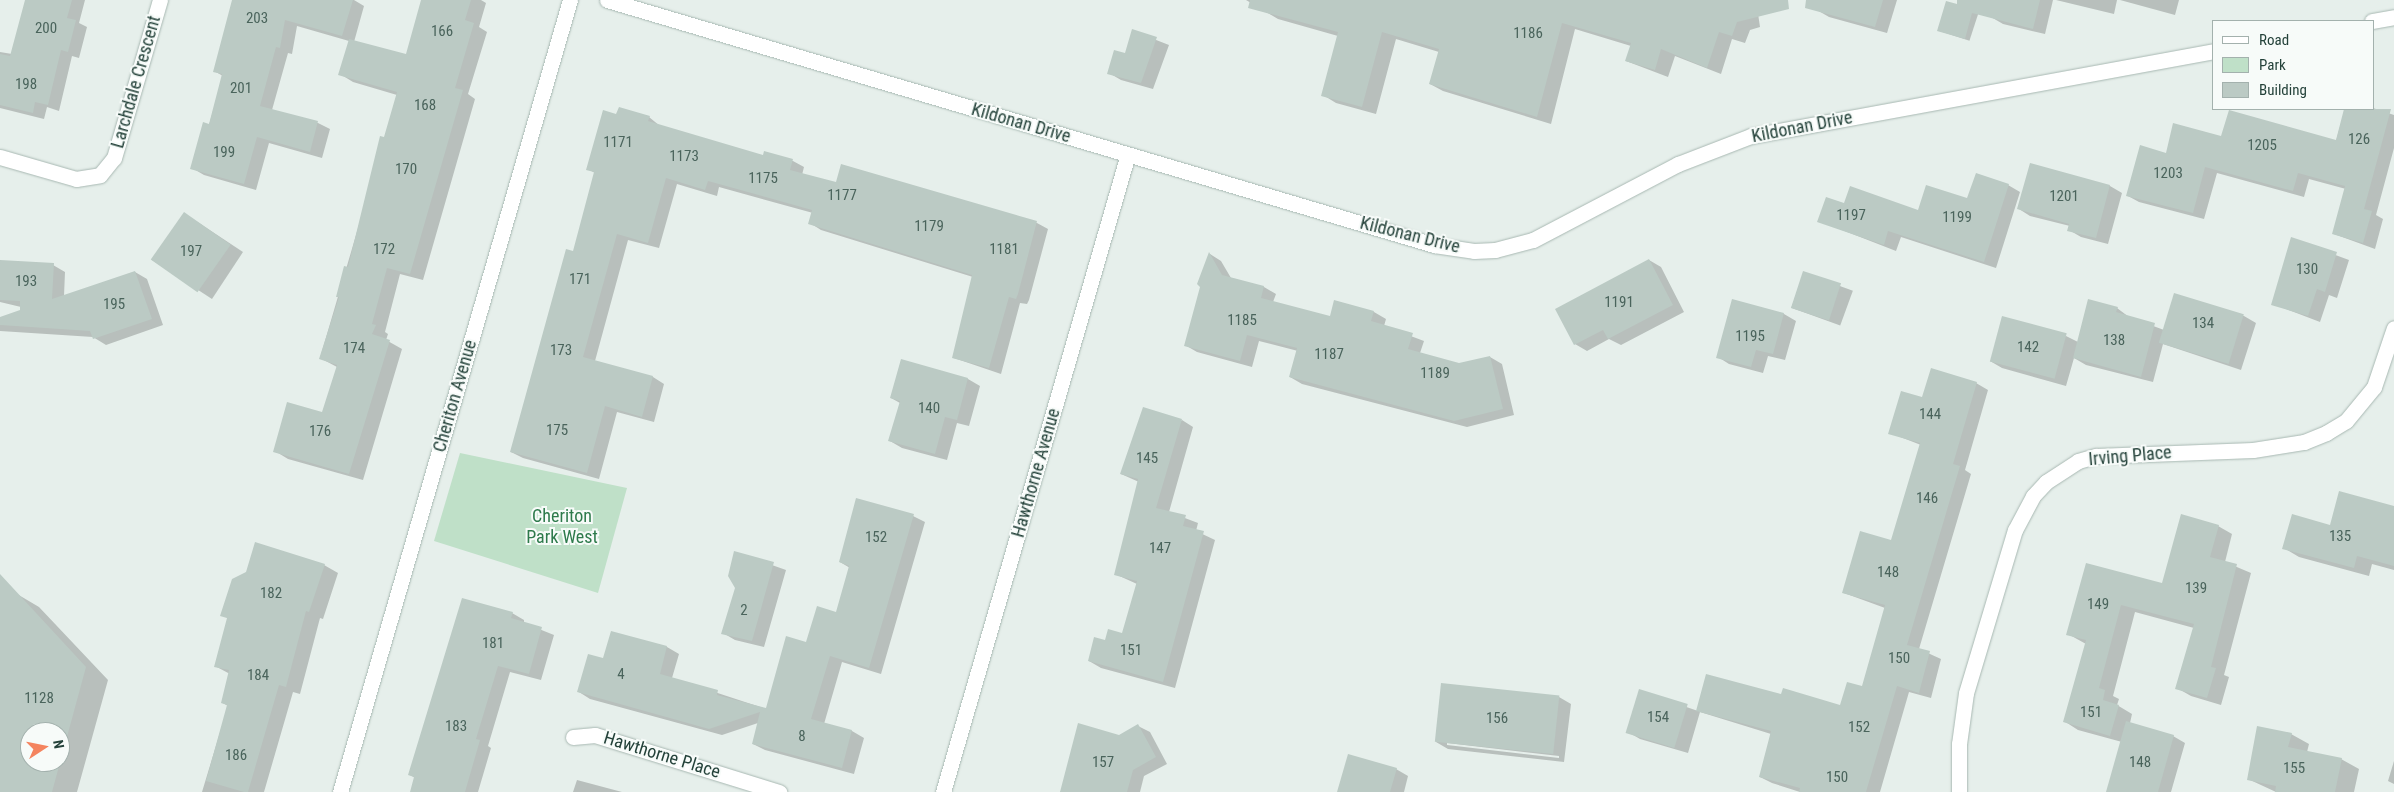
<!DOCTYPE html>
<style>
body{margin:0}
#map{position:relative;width:2394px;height:792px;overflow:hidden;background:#e6efeb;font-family:"Roboto Condensed",sans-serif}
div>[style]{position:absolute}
.green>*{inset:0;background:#bfe0c8}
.shadow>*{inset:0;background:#0003;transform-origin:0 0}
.building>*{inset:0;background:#bbcac4;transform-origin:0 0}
.roads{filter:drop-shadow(0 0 1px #a8b8b2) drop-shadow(0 0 1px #a8b8b2)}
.minor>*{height:15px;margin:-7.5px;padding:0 7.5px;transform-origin:7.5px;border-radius:7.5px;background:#fff}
span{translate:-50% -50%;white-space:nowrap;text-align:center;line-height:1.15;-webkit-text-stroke:4px #f7fbf9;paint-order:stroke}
.number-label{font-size:15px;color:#4a645c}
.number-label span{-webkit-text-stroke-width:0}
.street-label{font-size:18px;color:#24423a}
.park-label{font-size:18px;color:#2d7a4b}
.legend{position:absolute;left:2212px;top:20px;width:162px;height:90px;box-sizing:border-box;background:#f7fbf9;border:1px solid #a3b1ad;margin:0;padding:6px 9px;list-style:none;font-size:15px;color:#24423a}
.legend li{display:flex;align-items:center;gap:10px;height:25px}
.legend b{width:25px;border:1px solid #a3b1ad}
.north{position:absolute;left:20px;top:722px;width:50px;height:50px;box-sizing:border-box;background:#f7fbf9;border:1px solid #a3b1ad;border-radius:50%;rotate:79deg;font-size:14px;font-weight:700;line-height:20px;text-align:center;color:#24423a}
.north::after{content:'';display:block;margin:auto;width:18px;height:22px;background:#f4845f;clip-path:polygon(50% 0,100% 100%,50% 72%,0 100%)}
</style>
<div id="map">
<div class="green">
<div style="clip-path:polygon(460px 453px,627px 488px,598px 593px,434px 541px)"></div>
</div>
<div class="shadow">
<div style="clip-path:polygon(26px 0,85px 0,79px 23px,87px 27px,79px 58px,72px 56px,59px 111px,47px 107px,44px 119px,0 108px,0 52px,12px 54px)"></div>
<div style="clip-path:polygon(243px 0,354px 0,364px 6px,354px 42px,407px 55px,423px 0,481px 0,486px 3px,479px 27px,487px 32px,468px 94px,475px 99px,423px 280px,400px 274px,385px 332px,388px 334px,386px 340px,402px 349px,363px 480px,288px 459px,275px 451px,323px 414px,337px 367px,320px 358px,397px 95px,353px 82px,340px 74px,349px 41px,297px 26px,292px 54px,288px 53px,272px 110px,318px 123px,330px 129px,322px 158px,269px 143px,256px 190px,204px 175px,192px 168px,209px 125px,223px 76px,214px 71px)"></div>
<div style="clip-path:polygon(1246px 0,1756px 0,1760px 27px,1750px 30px,1745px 43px,1732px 39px,1721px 74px,1675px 56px,1668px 77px,1626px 61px,1631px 46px,1575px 29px,1551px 124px,1443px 91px,1430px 84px,1439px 52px,1396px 39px,1376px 114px,1336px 103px,1323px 95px,1338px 36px,1278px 19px)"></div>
<div style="clip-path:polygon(1820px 0,1897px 0,1887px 33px,1829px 17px,1817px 10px)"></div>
<div style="clip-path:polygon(1995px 0,2053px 0,2045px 34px,2003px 24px,1991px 17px)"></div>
<div style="clip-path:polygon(2056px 0,2117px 0,2114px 14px)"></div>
<div style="clip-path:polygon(2120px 0,2179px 0,2175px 15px)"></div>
<div style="left:1947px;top:3px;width:33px;height:29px;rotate:18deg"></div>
<div style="clip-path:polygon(1133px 31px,1169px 45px,1153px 89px,1121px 80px,1109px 73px,1126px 55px)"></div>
<div style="clip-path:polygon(2373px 108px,2394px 115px,2394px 148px,2376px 215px,2383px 219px,2375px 249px,2334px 234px,2346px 189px,2309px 179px,2304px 197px,2217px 173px,2204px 219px,2139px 202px,2128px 196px,2167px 154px,2222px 138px,2336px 141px,2345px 109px)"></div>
<div style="clip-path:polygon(617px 116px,649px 117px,660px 126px,764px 157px,765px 153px,793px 161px,804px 167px,802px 175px,837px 184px,842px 165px,1037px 223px,1048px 229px,1029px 300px,1027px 304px,1020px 303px,1001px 374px,954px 358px,973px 277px,821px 230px,810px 223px,813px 213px,719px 187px,717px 196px,677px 184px,659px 248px,628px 240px,595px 361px,653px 377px,664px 384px,654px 422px,617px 412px,599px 479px,523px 458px,511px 452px,574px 252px,595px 173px,588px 169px)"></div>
<div style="clip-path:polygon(2031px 164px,2110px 186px,2122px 193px,2108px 244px,2081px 237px,2069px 230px,2070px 226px,2030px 216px,2019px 209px)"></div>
<div style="clip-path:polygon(2008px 185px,2020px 192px,1996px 268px,1901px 237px,1896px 251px,1819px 221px,1845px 205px,1919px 212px,1968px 200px)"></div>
<div style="clip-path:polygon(196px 221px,243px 252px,212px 299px,152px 260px)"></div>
<div style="clip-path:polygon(2292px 239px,2349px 260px,2337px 298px,2329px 295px,2320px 322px,2273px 304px)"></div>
<div style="clip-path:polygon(1210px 254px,1221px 261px,1231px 278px,1264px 287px,1276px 294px,1273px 302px,1331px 318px,1335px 301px,1374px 312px,1386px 319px,1384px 326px,1424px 341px,1420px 353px,1459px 365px,1490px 357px,1502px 364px,1514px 415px,1467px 427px,1302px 384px,1290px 377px,1298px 351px,1259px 341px,1252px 367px,1197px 352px,1185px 345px)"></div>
<div style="clip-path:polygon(1649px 260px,1661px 267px,1684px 312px,1621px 345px,1609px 339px,1587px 351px,1575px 344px)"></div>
<div style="clip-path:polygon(0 262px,53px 265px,65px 272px,64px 296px,135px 272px,147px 279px,163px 325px,106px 345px,93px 337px,0 331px,0 318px,21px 311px,21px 307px,0 302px)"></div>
<div style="left:1804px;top:273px;width:52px;height:37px;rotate:20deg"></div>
<div style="clip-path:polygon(2175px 295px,2244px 316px,2256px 323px,2241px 370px,2163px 344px,2153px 382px,2086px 365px,2074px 358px,2066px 386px,2002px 368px,1990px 361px,2066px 336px,2078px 342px,2117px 308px,2129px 317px,2164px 330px)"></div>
<div style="clip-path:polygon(1733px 300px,1784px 314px,1796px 321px,1785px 360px,1768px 356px,1763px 373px,1729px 364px,1718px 357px)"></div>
<div style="clip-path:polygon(901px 361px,968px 379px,980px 386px,969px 426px,957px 423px,947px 460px,902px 448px,890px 441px,900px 403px,891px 398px)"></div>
<div style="clip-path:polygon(1976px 383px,1988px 390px,1965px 470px,1971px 474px,1919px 649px,1941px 659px,1931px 698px,1909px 692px,1880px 792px,1800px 792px,1772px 783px,1760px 777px,1771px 734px,1700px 712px,1688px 753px,1640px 739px,1628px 732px,1640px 691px,1698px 711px,1782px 695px,1841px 706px,1863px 688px,1885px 608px,1844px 593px,1892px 542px,1921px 445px,1890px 433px,1923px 399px)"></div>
<div style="clip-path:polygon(1182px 420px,1193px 427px,1169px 512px,1198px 523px,1196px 531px,1215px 540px,1175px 688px,1101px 668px,1089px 661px,1106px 642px,1123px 634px,1137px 584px,1115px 574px,1139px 482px,1121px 474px)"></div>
<div style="clip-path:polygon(2394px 508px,2394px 570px,2372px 564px,2369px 576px,2299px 557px,2284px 548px,2331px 526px)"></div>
<div style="clip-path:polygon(913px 516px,925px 522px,881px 674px,842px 662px,824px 724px,852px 731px,864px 738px,854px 774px,765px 750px,753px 744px,758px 723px,722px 735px,590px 699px,579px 692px,604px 660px,611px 633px,667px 647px,679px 654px,672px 678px,766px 709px,807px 643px,837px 613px,850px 568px,840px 562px)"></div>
<div style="clip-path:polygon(2218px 526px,2232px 534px,2225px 562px,2251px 573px,2224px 675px,2229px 677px,2221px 705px,2191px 696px,2177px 688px,2194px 628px,2135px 612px,2113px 696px,2119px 699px,2117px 705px,2132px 714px,2130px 723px,2173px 736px,2185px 743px,2171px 792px,2111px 792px,2122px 742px,2078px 730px,2064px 721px,2086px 644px,2068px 634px,2087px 564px,2163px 585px)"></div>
<div style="clip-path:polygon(735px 552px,786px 570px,764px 647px,735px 640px,723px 633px,736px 588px)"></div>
<div style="clip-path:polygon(324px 565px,338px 573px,323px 619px,320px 618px,300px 694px,293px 692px,264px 792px,202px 792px,228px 706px,223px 703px,230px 674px,215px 666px,228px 618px,222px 615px)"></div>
<div style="clip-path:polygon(evenodd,0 589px,17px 594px,39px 607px,108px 680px,77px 792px,0 792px,0 589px,30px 732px,60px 732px,60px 762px,30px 762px,30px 732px)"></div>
<div style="clip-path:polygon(512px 613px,524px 620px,524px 623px,554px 635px,541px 680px,510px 672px,488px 746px,491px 748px,478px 792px,411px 792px,415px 778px,409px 774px)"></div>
<div style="clip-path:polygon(evenodd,1442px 684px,1559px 697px,1571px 704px,1564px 762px,1448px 749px,1436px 742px,1442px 684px,1447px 743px,1559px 756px,1559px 758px,1447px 745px,1447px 743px)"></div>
<div style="clip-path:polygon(1138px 726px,1150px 732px,1167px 764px,1144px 776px,1140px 792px,1060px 792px,1120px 736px)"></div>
<div style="clip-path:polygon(2291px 734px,2309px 744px,2307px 752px,2341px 759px,2359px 769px,2354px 792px,2276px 792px,2248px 779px)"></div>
<div style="clip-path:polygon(2394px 761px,2394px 784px,2388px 781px)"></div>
<div style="clip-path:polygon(1396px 769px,1408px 776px,1404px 792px,1339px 792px)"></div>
<div style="clip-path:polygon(577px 780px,622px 792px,573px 792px)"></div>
</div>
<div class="building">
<div style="clip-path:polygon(25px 0,72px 0,67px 18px,76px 20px,68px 52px,61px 50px,48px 105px,35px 102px,33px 113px,0 105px,0 54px,10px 56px)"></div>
<div style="clip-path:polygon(232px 0,353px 0,342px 36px,285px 20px,280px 48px,276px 47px,260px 106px,318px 121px,310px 152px,257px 137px,244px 184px,190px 169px,203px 122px,209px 124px,222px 74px,213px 72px)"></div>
<div style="clip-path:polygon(421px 0,471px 0,465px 20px,474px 23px,455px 88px,463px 90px,410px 274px,387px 268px,372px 324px,376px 325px,372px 334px,390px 340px,349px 474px,273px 452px,287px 402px,322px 412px,337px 365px,319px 359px,339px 297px,336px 297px,344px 266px,348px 267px,380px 136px,384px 137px,397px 92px,338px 75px,349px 39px,406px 54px)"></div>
<div style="clip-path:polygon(1250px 0,1788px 0,1789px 9px,1737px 22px,1732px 36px,1719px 32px,1707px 68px,1661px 49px,1655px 70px,1625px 61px,1631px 43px,1562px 23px,1537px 117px,1429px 84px,1439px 49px,1382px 32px,1362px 107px,1321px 96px,1338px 32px,1248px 8px)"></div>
<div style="clip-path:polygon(1806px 0,1883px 0,1875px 27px,1805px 8px)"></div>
<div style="clip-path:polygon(1957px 0,2040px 0,2033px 29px,1972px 13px,1965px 39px,1937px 31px,1946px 1px,1957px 4px)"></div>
<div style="clip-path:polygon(1132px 29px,1157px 37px,1141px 83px,1107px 74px,1114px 50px,1125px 53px)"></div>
<div style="clip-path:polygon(619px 107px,650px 116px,648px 121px,763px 155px,764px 151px,793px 159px,790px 170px,836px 182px,841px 164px,1037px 221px,1018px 294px,1016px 299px,1009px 297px,989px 368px,952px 358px,972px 275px,808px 224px,812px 210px,708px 181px,705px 190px,666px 178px,648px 243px,617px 234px,583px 357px,653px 376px,642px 417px,605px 406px,587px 473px,510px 452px,566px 249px,573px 251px,594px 172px,586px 170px,603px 110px,616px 114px)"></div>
<div style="clip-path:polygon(2344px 109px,2391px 109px,2364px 209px,2372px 211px,2363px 243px,2332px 234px,2345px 186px,2298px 173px,2293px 191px,2205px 167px,2193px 213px,2126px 196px,2140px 145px,2166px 153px,2173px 123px,2221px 136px,2229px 110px,2336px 140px)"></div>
<div style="clip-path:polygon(2030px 163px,2110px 185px,2096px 238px,2067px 231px,2069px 224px,2017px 209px)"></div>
<div style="clip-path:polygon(1976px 173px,2009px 184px,1984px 262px,1888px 231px,1884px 245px,1817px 222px,1826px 197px,1844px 203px,1850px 186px,1918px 210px,1926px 185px,1967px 198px)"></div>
<div style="left:184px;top:212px;width:57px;height:58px;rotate:35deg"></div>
<div style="clip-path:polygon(2291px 237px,2337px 252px,2325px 292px,2317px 289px,2308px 316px,2271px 305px)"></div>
<div style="clip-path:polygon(1209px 252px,1222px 275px,1264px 286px,1261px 298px,1330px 316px,1334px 300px,1374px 311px,1371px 321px,1413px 333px,1408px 349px,1459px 363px,1490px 356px,1503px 409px,1454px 421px,1289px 377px,1297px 348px,1247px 335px,1240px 361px,1184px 346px,1200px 287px,1197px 284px)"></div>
<div style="clip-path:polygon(1649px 259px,1673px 305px,1608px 339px,1603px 330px,1574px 345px,1555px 309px)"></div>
<div style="clip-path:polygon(0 260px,54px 263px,52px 299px,135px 271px,152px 319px,93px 339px,90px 331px,0 325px,0 317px,20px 310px,20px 301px,0 300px)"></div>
<div style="left:1803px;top:271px;width:40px;height:39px;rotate:18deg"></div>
<div style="left:2174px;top:293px;width:73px;height:52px;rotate:17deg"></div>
<div style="clip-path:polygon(1732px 299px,1784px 313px,1773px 354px,1756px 350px,1751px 367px,1716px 358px)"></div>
<div style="clip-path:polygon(2088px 299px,2118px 307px,2116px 312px,2155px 323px,2141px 377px,2073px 358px)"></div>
<div style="left:2002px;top:316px;width:67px;height:47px;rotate:15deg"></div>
<div style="clip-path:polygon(901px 359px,968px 378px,957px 420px,945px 417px,935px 454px,888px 441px,900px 401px,890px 398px)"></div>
<div style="clip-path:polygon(1931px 368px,1977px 382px,1953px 464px,1960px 466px,1907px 645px,1930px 651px,1919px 693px,1897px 686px,1866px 792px,1799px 792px,1800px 788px,1759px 777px,1771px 731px,1696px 711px,1706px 674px,1781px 694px,1783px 688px,1840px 705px,1847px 682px,1862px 686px,1885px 605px,1842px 593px,1860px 531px,1891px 540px,1920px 443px,1888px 434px,1901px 391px,1922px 397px)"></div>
<div style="clip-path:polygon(1143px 407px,1182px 419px,1156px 508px,1186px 515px,1183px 526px,1204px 531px,1163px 682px,1088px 661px,1094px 637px,1105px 640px,1108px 629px,1122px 633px,1137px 581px,1114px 575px,1138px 479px,1120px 474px)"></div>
<div style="clip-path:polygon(2339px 491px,2394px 506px,2394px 566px,2357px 556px,2354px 568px,2282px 549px,2292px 514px,2330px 525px)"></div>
<div style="clip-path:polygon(856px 498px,914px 514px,869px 668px,830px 656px,811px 719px,852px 730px,842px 768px,752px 744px,760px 712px,709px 729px,577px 692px,588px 654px,603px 658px,611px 631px,667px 646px,660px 674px,718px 690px,717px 695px,766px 708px,786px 636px,806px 642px,817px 606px,836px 612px,849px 566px,839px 562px)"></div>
<div style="clip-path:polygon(2181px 514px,2219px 525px,2210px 557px,2237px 564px,2211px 667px,2216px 668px,2207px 698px,2175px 689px,2194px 624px,2121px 605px,2099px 688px,2105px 690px,2103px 700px,2119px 705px,2110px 736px,2063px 722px,2086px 640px,2066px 635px,2086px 563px,2162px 583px)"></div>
<div style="clip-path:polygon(255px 542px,325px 564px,309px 612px,306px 611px,286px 687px,279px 685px,248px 792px,244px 792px,206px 781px,227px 705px,221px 703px,229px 670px,214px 667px,227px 618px,220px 616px,232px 579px,246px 572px)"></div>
<div style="clip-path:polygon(734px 551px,774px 562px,752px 641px,721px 634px,735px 588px,728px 576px)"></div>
<div style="clip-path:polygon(evenodd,0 574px,86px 667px,52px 792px,0 792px,0 574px,30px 732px,60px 732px,60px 762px,30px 762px,30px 732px)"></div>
<div style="clip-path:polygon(462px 598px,513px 612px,511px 618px,542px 627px,529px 674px,498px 666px,476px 739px,480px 740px,465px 792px,410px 792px,414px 777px,408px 775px)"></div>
<div style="left:1441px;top:683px;width:119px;height:59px;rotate:6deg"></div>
<div style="left:1639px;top:689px;width:51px;height:46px;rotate:17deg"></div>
<div style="clip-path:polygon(2126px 721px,2174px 735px,2158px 792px,2106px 792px)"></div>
<div style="clip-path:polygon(1078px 723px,1119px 735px,1138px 724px,1156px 757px,1133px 770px,1127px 792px,1060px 792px)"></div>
<div style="clip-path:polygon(2257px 726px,2292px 733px,2288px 747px,2342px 758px,2335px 792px,2275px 792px,2276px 786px,2247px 780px)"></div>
<div style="clip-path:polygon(1348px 754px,1397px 768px,1390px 792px,1337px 792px)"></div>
</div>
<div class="roads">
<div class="minor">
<div style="left:607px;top:0;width:863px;rotate:16.5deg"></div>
<div style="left:1434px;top:245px;width:40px;rotate:8.5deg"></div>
<div style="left:1474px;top:251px;width:21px;rotate:-3deg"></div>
<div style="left:1495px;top:250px;width:39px;rotate:-15deg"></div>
<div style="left:1533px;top:240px;width:164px;rotate:-27.7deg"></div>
<div style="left:1678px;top:164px;width:78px;rotate:-21deg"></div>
<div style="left:1751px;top:136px;width:470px;rotate:-10.4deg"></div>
<div style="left:2372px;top:21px;width:22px;rotate:-10deg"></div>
<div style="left:0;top:157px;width:79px;rotate:16.1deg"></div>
<div style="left:76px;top:179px;width:24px;rotate:-9deg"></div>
<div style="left:100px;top:175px;width:22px;rotate:-51deg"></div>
<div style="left:114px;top:158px;width:165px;rotate:-73.8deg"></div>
<div style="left:573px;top:737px;width:22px;rotate:-5deg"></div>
<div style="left:595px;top:735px;width:193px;rotate:17.2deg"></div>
<div style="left:340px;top:792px;width:825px;rotate:-73.81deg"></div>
<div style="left:943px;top:792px;width:664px;rotate:-73.83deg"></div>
<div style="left:1959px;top:792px;width:48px;rotate:-90deg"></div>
<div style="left:1959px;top:744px;width:51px;rotate:-82.2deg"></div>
<div style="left:1966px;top:693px;width:170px;rotate:-73.3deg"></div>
<div style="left:2015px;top:530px;width:38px;rotate:-62deg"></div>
<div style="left:2033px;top:496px;width:19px;rotate:-47deg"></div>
<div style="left:2046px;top:482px;width:38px;rotate:-33deg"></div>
<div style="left:2078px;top:461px;width:19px;rotate:-16deg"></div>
<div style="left:2096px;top:456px;width:157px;rotate:-2.2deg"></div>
<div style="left:2253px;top:450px;width:52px;rotate:-8.9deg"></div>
<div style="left:2304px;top:442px;width:24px;rotate:-22deg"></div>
<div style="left:2326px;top:433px;width:23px;rotate:-31deg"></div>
<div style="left:2346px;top:421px;width:44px;rotate:-50.5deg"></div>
<div style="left:2374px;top:387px;width:62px;rotate:-71.3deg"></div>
</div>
</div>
<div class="number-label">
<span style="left:257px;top:19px">203</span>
<span style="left:46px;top:29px">200</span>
<span style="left:442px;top:32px">166</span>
<span style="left:1528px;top:34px">1186</span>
<span style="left:26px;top:85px">198</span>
<span style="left:241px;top:89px">201</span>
<span style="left:425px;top:106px">168</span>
<span style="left:2359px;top:140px">126</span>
<span style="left:618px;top:143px">1171</span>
<span style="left:2262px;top:146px">1205</span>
<span style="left:224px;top:153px">199</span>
<span style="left:684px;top:157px">1173</span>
<span style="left:406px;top:170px">170</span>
<span style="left:2168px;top:174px">1203</span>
<span style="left:763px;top:179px">1175</span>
<span style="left:842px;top:196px">1177</span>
<span style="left:2064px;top:197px">1201</span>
<span style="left:1851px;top:216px">1197</span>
<span style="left:1957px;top:218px">1199</span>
<span style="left:929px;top:227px">1179</span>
<span style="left:384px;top:250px">172</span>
<span style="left:1004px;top:250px">1181</span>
<span style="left:191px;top:252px">197</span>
<span style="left:2307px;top:270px">130</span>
<span style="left:580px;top:280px">171</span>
<span style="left:26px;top:282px">193</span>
<span style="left:1619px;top:303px">1191</span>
<span style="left:114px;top:305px">195</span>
<span style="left:1242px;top:321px">1185</span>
<span style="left:2203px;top:324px">134</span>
<span style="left:1750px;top:337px">1195</span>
<span style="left:2114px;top:341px">138</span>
<span style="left:2028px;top:348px">142</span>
<span style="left:354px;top:349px">174</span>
<span style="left:561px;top:351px">173</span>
<span style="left:1329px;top:355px">1187</span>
<span style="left:1435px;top:374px">1189</span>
<span style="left:929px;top:409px">140</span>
<span style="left:1930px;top:415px">144</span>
<span style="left:557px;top:431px">175</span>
<span style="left:320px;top:432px">176</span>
<span style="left:1147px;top:459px">145</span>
<span style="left:1927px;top:499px">146</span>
<span style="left:2340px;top:537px">135</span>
<span style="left:876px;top:538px">152</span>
<span style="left:1160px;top:549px">147</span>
<span style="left:1888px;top:573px">148</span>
<span style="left:2196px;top:589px">139</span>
<span style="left:271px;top:594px">182</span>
<span style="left:2098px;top:605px">149</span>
<span style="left:744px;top:611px">2</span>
<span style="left:493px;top:644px">181</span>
<span style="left:1131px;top:651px">151</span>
<span style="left:1899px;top:659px">150</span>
<span style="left:621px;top:675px">4</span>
<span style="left:258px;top:676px">184</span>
<span style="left:39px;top:699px">1128</span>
<span style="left:2091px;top:713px">151</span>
<span style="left:1658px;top:718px">154</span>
<span style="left:1497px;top:719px">156</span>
<span style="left:456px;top:727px">183</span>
<span style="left:1859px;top:728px">152</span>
<span style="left:802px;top:737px">8</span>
<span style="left:236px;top:756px">186</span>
<span style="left:1103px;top:763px">157</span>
<span style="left:2140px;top:763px">148</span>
<span style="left:2294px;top:769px">155</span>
<span style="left:1837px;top:778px">150</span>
</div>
<div class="street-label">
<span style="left:136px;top:82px;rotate:-74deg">Larchdale Crescent</span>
<span style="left:1021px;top:123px;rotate:16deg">Kildonan Drive</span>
<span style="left:1802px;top:127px;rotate:-11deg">Kildonan Drive</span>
<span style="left:1410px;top:235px;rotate:14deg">Kildonan Drive</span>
<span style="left:455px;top:396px;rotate:-74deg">Cheriton Avenue</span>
<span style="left:2130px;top:456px;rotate:-5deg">Irving Place</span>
<span style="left:1036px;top:473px;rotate:-74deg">Hawthorne Avenue</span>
<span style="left:662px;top:755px;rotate:17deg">Hawthorne Place</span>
</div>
<div class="park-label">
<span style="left:562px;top:527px">Cheriton<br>Park West</span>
</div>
<ul class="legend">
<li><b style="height:6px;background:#fff"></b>Road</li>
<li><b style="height:14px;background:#bfe0c8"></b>Park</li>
<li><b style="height:14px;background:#bbcac4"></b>Building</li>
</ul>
<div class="north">N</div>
</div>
